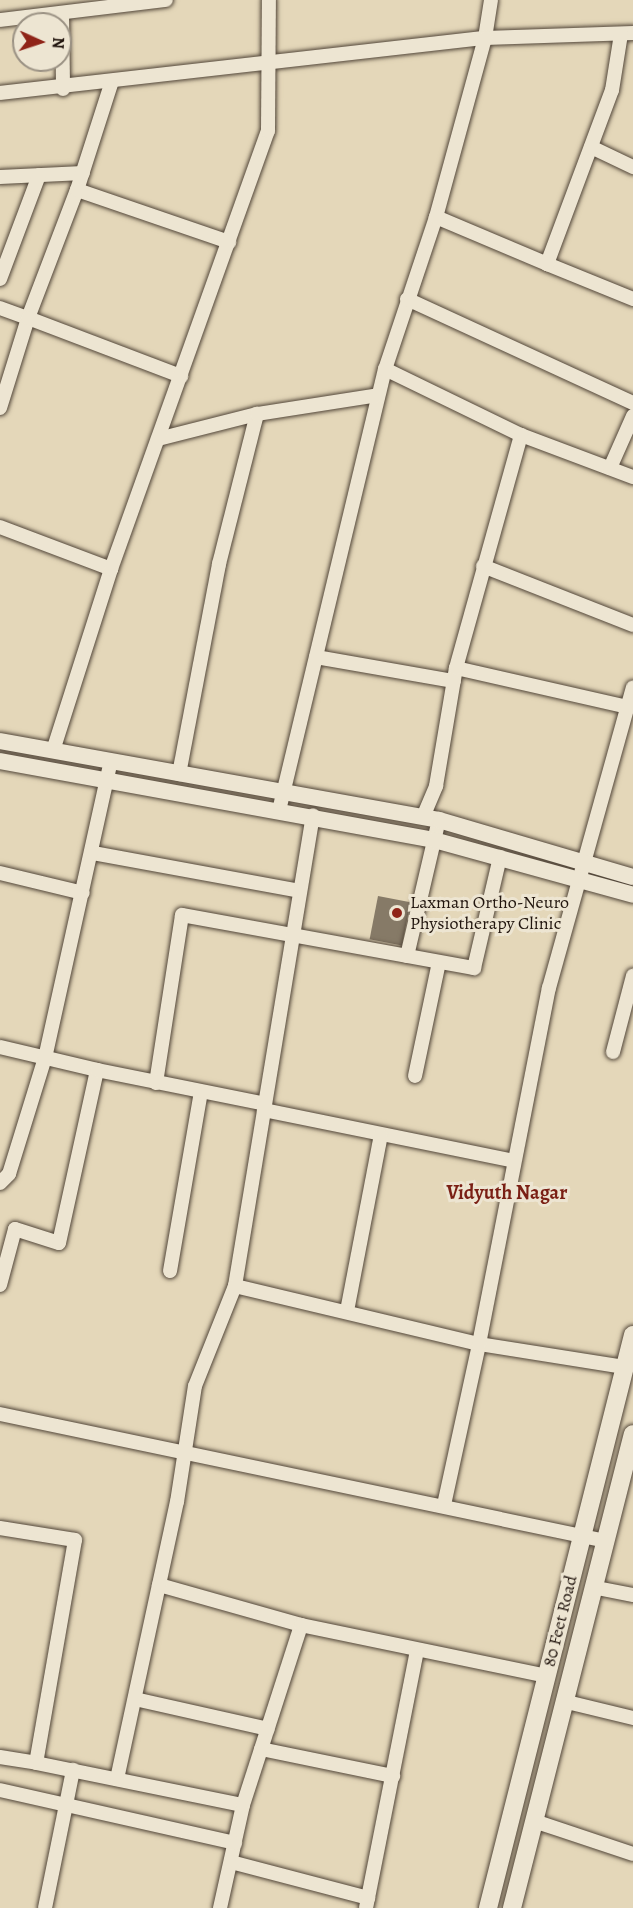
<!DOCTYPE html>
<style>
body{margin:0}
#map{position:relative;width:633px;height:1908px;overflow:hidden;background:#e4d7b9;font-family:Alegreya,serif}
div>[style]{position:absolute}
.building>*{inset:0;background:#867a67;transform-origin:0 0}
.roads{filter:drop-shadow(0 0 2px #524639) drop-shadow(0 0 2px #524639)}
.minor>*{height:14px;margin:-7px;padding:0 7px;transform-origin:7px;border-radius:7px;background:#ede5d2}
.tertiary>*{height:16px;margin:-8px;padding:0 8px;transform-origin:8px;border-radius:8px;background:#ede5d2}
.secondary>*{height:18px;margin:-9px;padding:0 9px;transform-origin:9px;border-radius:9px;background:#ede5d2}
.dots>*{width:16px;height:16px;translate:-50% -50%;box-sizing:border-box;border:3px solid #ede5d2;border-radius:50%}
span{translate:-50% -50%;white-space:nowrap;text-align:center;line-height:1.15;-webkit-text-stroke:6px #ede5d2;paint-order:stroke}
.poi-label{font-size:18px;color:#21150e}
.left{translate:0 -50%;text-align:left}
.street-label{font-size:18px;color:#21150e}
.neighbourhood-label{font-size:20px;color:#7a1f14;font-weight:700}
.north{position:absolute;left:12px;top:12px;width:60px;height:60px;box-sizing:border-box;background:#ede5d2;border:2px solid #9b9284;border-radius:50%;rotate:93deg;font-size:16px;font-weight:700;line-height:24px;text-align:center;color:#21150e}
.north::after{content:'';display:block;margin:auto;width:21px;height:27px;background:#8f2418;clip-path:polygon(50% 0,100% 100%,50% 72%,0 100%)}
</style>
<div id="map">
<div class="building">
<div style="left:378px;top:896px;width:33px;height:44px;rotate:11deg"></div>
</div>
<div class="roads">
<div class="minor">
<div style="left:491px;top:0;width:38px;rotate:99deg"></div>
<div style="left:485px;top:38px;width:148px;rotate:-1.9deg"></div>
<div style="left:62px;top:13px;width:76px;rotate:89.2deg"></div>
<div style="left:0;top:20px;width:167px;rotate:-6.9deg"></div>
<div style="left:621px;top:34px;width:57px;rotate:99.1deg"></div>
<div style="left:612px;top:90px;width:186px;rotate:110.5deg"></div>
<div style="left:547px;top:264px;width:93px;rotate:22.1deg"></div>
<div style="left:0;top:93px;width:488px;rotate:-6.5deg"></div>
<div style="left:485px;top:38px;width:186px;rotate:105.3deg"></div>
<div style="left:436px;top:217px;width:160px;rotate:108.5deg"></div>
<div style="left:385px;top:369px;width:453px;rotate:103.5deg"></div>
<div style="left:591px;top:147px;width:47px;rotate:25.5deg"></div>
<div style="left:0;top:177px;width:83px;rotate:-2.8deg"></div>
<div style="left:77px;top:190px;width:111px;rotate:-72.2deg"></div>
<div style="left:436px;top:217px;width:121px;rotate:22.9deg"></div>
<div style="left:0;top:279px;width:111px;rotate:-69.4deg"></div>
<div style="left:407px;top:299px;width:249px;rotate:24.7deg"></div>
<div style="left:0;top:308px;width:30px;rotate:20deg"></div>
<div style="left:28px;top:318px;width:137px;rotate:-69.1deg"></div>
<div style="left:77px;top:190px;width:161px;rotate:18.9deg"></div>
<div style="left:385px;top:369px;width:151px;rotate:25.9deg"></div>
<div style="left:521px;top:435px;width:120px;rotate:20.6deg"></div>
<div style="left:0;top:408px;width:94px;rotate:-72.7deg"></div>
<div style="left:28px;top:318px;width:164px;rotate:20.8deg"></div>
<div style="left:158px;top:439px;width:102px;rotate:-14.2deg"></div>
<div style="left:610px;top:468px;width:57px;rotate:-66.1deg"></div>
<div style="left:0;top:527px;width:119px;rotate:20.7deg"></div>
<div style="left:111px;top:569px;width:191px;rotate:107.7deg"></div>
<div style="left:483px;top:566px;width:161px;rotate:21.5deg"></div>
<div style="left:111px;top:569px;width:465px;rotate:-70.3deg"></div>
<div style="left:268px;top:131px;width:131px;rotate:-89.6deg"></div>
<div style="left:316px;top:657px;width:140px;rotate:9.9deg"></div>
<div style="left:456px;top:668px;width:175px;rotate:12.8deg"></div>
<div style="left:179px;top:774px;width:214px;rotate:-79.2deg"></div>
<div style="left:219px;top:564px;width:155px;rotate:-75.8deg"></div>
<div style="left:257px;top:414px;width:122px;rotate:-8.9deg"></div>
<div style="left:423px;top:817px;width:34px;rotate:-67deg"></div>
<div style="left:436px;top:786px;width:120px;rotate:-80.4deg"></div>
<div style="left:456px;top:668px;width:242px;rotate:-74.4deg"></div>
<div style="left:93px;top:853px;width:210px;rotate:10.4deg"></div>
<div style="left:0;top:873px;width:85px;rotate:13.5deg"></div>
<div style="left:407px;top:956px;width:140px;rotate:-76.8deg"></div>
<div style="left:0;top:1047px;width:100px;rotate:13.3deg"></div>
<div style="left:613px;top:1052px;width:79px;rotate:-75.3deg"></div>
<div style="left:415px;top:1076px;width:116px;rotate:-78.1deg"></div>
<div style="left:156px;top:1083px;width:170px;rotate:-81.2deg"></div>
<div style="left:182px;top:915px;width:297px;rotate:10.3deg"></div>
<div style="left:474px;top:968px;width:114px;rotate:-76.8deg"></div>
<div style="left:264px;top:1110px;width:255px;rotate:11.5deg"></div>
<div style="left:0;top:1183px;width:13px;rotate:-45deg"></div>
<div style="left:9px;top:1174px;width:121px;rotate:-72.8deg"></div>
<div style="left:45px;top:1058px;width:304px;rotate:-77.5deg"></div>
<div style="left:170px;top:1271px;width:182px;rotate:-80.2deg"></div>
<div style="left:0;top:1285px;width:58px;rotate:-75deg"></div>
<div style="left:15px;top:1229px;width:46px;rotate:17.7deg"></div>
<div style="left:59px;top:1243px;width:177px;rotate:-77.6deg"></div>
<div style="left:97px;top:1070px;width:171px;rotate:11.4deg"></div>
<div style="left:235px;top:1286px;width:477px;rotate:-80.6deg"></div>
<div style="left:347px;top:1311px;width:179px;rotate:-79.1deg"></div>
<div style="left:0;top:1414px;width:619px;rotate:11.84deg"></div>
<div style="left:444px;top:1505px;width:165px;rotate:-77.7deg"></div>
<div style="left:479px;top:1344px;width:148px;rotate:9deg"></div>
<div style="left:0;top:1528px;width:76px;rotate:9.1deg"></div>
<div style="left:75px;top:1540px;width:226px;rotate:99.9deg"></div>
<div style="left:36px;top:1763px;width:211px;rotate:11.5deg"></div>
<div style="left:243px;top:1805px;width:106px;rotate:102.6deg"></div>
<div style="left:159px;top:1585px;width:148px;rotate:15.7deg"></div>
<div style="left:597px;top:1588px;width:37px;rotate:11deg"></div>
<div style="left:135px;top:1699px;width:136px;rotate:12.7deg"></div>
<div style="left:567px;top:1702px;width:68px;rotate:13.6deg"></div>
<div style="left:261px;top:1749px;width:135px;rotate:11.6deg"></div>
<div style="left:0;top:1757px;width:36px;rotate:9deg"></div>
<div style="left:117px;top:1779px;width:283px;rotate:-77.8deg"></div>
<div style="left:177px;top:1502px;width:117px;rotate:-81.2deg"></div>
<div style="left:195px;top:1386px;width:108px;rotate:-68.2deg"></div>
<div style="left:235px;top:1286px;width:251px;rotate:13.4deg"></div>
<div style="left:479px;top:1344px;width:363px;rotate:-78.9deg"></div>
<div style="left:549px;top:988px;width:312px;rotate:-74.4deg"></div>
<div style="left:0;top:1790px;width:241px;rotate:12.7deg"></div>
<div style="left:243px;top:1805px;width:189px;rotate:-72.1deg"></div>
<div style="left:301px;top:1625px;width:251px;rotate:11.7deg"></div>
<div style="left:534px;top:1821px;width:104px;rotate:18.4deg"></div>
<div style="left:231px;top:1862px;width:142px;rotate:14.7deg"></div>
<div style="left:45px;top:1908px;width:141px;rotate:-78.5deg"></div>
<div style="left:366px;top:1908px;width:262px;rotate:-78.8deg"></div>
</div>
<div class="tertiary">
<div style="left:0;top:741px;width:446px;rotate:10.2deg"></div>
<div style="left:439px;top:820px;width:202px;rotate:16.4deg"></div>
<div style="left:0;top:761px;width:441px;rotate:10.3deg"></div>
<div style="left:434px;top:840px;width:206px;rotate:15.4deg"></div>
</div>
<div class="secondary">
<div style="left:488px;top:1908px;width:591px;rotate:-75.8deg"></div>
<div style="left:512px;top:1908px;width:489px;rotate:-75.7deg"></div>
</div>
</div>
<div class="dots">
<div style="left:397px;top:913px;background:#8f2418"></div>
</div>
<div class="poi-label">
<span class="left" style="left:410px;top:913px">Laxman Ortho-Neuro<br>Physiotherapy Clinic</span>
</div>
<div class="street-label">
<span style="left:560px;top:1621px;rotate:-76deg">80 Feet Road</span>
</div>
<div class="neighbourhood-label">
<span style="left:507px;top:1192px">Vidyuth Nagar</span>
</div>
<div class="north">N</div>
</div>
